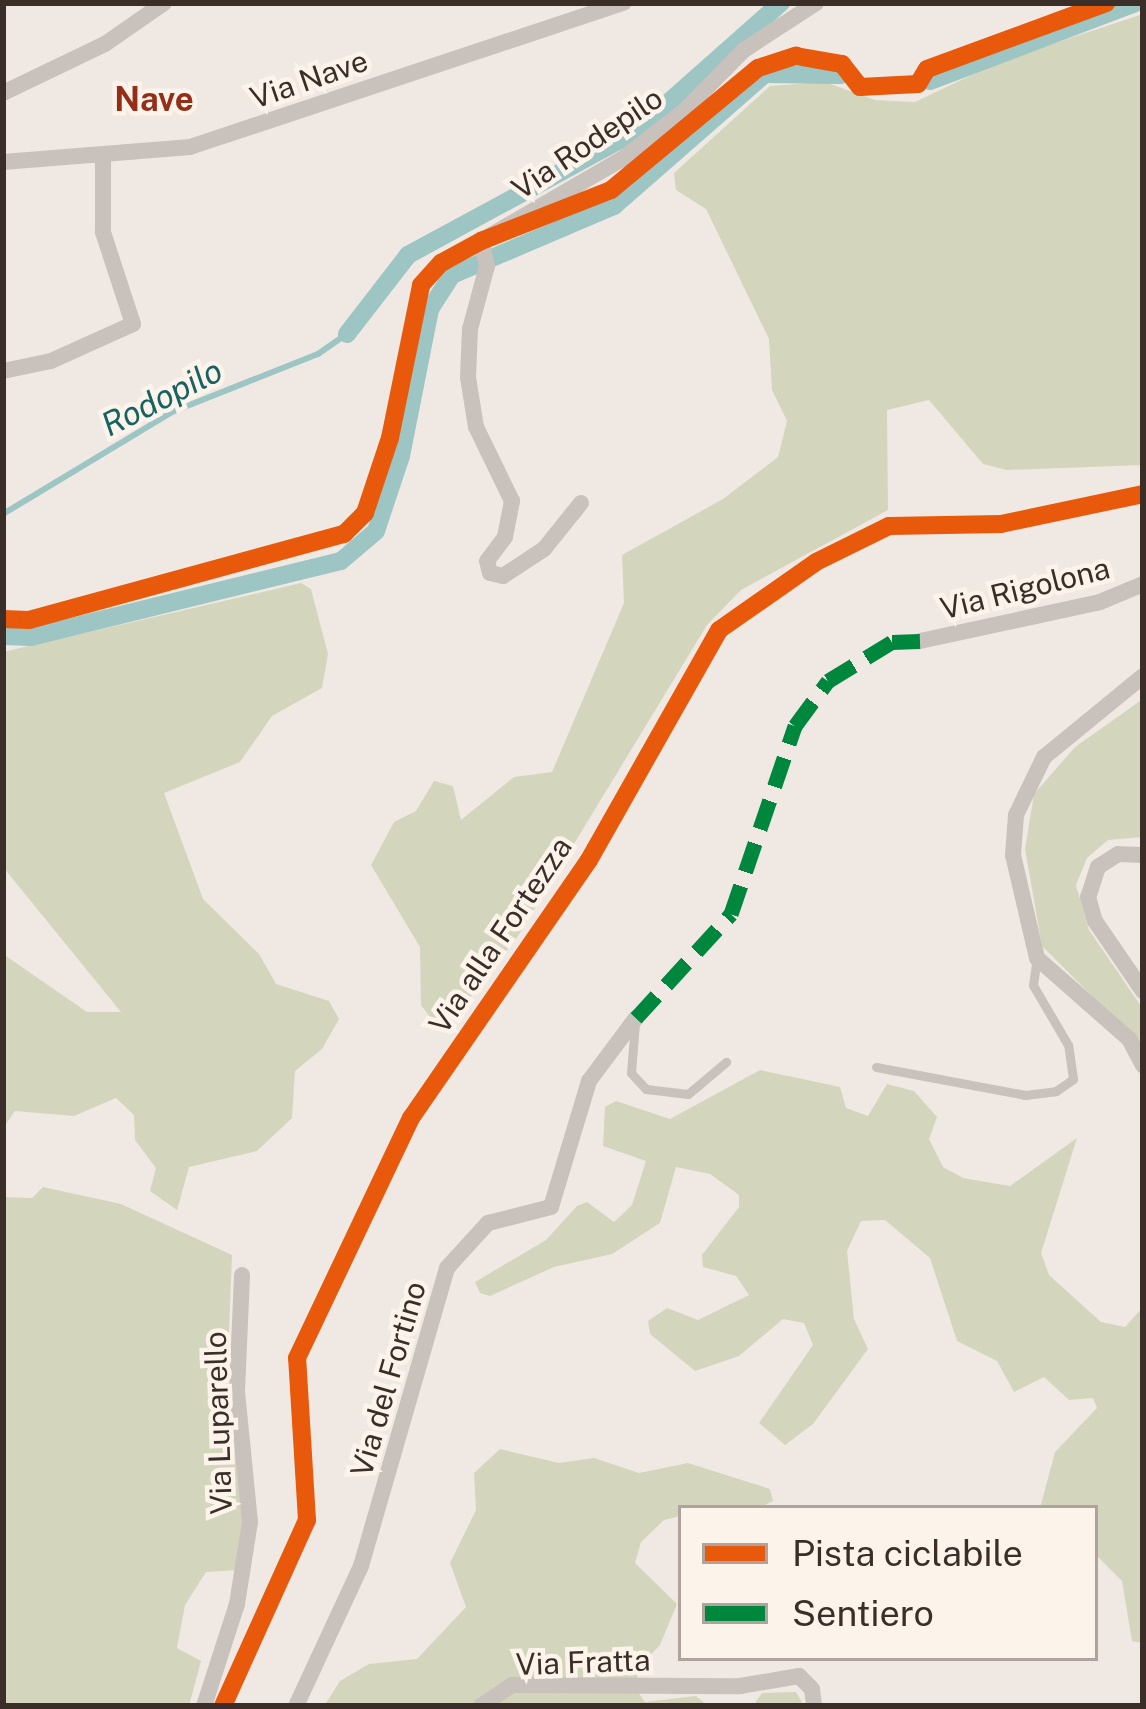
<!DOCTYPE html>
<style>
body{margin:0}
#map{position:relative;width:1146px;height:1709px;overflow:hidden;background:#f0e9e3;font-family:"Public Sans",sans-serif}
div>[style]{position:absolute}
.green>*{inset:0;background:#d3d6bc}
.stream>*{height:6px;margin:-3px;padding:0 3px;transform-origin:3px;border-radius:3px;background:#9dc5c3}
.canal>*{height:18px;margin:-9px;padding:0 9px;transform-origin:9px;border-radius:9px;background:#9dc5c3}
.lane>*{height:9px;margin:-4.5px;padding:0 4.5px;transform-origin:4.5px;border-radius:4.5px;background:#c9c1bc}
.street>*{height:16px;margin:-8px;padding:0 8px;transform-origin:8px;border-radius:8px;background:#c9c1bc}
.quiet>*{height:15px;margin-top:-7.5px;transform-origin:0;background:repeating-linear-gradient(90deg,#00873e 0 30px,transparent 0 45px)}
.cycleway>*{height:18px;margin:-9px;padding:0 9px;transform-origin:9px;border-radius:9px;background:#e8590c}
span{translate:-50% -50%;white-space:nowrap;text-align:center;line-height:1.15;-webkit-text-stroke:9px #fcf3eb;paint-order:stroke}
.street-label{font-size:30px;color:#3b2e29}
.neighbourhood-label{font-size:33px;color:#942e19;font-weight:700}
.water-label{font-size:33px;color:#196262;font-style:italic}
.frame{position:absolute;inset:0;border:6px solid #3b2e29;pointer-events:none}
.legend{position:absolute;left:678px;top:1505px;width:420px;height:156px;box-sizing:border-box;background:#fcf3eb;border:3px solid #afa49d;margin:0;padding:15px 21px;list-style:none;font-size:36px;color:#3b2e29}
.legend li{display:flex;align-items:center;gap:24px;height:60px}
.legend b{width:60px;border:3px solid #afa49d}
</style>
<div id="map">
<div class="green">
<div style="clip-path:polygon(1143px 14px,1143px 465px,1007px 470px,983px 464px,929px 400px,887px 410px,888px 510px,741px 590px,707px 625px,518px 936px,446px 1028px,436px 1025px,421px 1005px,420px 947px,371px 865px,394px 822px,416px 811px,434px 781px,453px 786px,461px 820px,514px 777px,552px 772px,624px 603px,622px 555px,723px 499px,778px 457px,787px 421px,772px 390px,769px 339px,706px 209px,676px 190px,674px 173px,770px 86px,825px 82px,875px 100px,915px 102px,1003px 60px)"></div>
<div style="clip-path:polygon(301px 583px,311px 589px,328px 654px,322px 688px,272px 716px,240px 762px,164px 793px,203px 899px,259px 954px,276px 984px,329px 1001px,339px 1019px,322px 1049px,295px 1071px,292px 1118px,257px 1151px,189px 1167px,177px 1210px,150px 1191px,156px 1168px,135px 1140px,134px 1115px,116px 1098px,74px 1116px,15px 1111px,3px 1128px,3px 954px,87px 1012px,121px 1012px,3px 867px,3px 652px)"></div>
<div style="clip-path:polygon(1143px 699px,1143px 837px,1108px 840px,1087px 858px,1076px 885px,1089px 930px,1143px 1009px,1143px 1047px,1042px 946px,1025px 849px,1034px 794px,1075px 747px)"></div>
<div style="clip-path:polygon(760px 1070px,840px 1087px,846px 1108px,868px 1116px,887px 1084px,914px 1091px,937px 1117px,929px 1139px,943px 1167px,963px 1178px,1010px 1186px,1077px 1138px,1041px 1253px,1049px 1275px,1101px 1322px,1125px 1327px,1143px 1307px,1143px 1643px,1132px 1641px,1122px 1581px,1095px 1554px,1095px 1508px,1040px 1508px,1055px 1452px,1097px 1408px,1093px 1398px,1069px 1400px,1044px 1377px,1014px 1392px,997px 1361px,957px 1341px,930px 1258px,885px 1220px,861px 1221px,847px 1251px,854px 1319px,868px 1349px,813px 1424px,785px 1445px,759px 1423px,813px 1345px,804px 1323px,783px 1319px,739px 1356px,695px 1371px,650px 1334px,648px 1321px,667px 1308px,698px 1320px,749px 1295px,736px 1276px,703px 1267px,702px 1255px,739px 1207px,739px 1195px,710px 1174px,676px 1167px,660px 1223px,612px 1254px,554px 1267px,490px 1296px,480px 1293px,475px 1282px,546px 1240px,577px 1206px,587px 1202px,614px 1222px,632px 1205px,646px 1161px,603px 1146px,605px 1107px,616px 1101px,670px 1119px)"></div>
<div style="clip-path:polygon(43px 1187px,121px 1204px,232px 1255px,227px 1383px,211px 1386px,218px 1437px,235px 1435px,245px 1524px,238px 1570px,206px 1572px,185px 1605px,177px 1648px,201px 1661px,189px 1706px,3px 1706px,3px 1197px,32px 1198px)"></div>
<div style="clip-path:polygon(500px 1449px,559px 1463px,594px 1458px,639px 1473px,688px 1463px,770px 1489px,773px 1501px,763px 1506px,681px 1508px,681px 1516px,664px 1520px,641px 1542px,635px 1563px,677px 1604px,660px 1645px,637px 1669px,638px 1692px,645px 1702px,696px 1696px,708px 1706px,324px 1706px,340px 1681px,369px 1664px,417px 1659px,466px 1607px,450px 1563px,476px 1510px,474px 1473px)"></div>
<div style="clip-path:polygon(796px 1692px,804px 1706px,753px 1706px,762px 1693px)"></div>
</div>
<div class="stream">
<div style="left:3px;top:514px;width:197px;rotate:-31.1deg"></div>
<div style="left:172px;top:412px;width:157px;rotate:-21.7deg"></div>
<div style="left:318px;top:354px;width:35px;rotate:-35deg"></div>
</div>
<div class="canal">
<div style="left:930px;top:81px;width:219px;rotate:-20.8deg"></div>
<div style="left:347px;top:334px;width:100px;rotate:-52.3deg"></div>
<div style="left:408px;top:255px;width:258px;rotate:-28.5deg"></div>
<div style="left:635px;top:132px;width:195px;rotate:-41.5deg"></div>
<div style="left:3px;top:636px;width:28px;rotate:2deg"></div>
<div style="left:31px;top:637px;width:319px;rotate:-13.8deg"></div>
<div style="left:341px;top:561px;width:46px;rotate:-40.6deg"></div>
<div style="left:376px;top:531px;width:79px;rotate:-71.6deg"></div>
<div style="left:401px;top:456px;width:150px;rotate:-78.8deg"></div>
<div style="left:430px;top:309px;width:40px;rotate:-57.1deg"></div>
<div style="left:452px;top:275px;width:176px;rotate:-23.1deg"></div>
<div style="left:614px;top:206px;width:201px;rotate:-41.2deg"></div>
<div style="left:765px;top:74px;width:76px;rotate:0.8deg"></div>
</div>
<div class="lane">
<div style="left:635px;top:1023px;width:50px;rotate:94.6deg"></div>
<div style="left:631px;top:1073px;width:22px;rotate:47deg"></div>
<div style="left:646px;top:1089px;width:42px;rotate:6.8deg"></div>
<div style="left:688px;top:1094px;width:50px;rotate:-40.1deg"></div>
<div style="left:876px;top:1067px;width:152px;rotate:10.6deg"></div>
<div style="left:1025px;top:1095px;width:31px;rotate:-7deg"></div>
<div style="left:1056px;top:1091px;width:21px;rotate:-35deg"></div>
<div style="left:1073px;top:1079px;width:34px;rotate:-98deg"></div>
<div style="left:1068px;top:1045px;width:69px;rotate:-120.3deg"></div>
<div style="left:1033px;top:985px;width:27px;rotate:-82deg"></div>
</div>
<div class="street">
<div style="left:3px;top:93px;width:113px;rotate:-25.7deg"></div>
<div style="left:105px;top:44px;width:72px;rotate:-34.8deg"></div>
<div style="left:3px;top:162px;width:188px;rotate:-4.6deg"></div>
<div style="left:190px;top:147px;width:457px;rotate:-18.4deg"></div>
<div style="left:3px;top:371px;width:49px;rotate:-11.8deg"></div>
<div style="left:51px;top:361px;width:90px;rotate:-24.3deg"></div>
<div style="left:133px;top:324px;width:97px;rotate:-108.1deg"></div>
<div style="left:103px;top:232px;width:78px;rotate:-90deg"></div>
<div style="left:581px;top:503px;width:59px;rotate:128.8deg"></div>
<div style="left:544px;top:549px;width:49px;rotate:146.6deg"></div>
<div style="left:503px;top:576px;width:13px;rotate:-167deg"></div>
<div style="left:490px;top:573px;width:12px;rotate:-104deg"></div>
<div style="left:487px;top:561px;width:30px;rotate:-53deg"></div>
<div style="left:505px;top:537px;width:37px;rotate:-79deg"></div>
<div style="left:512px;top:501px;width:82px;rotate:-115.9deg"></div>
<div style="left:476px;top:427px;width:51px;rotate:-99.1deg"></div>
<div style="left:468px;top:377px;width:48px;rotate:-87.6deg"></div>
<div style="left:470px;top:329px;width:65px;rotate:-74.9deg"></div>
<div style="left:487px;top:266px;width:26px;rotate:-103deg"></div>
<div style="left:481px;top:241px;width:163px;rotate:-30.2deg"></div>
<div style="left:622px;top:159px;width:78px;rotate:-37.7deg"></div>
<div style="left:684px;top:111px;width:86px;rotate:-45.5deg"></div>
<div style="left:744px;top:50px;width:86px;rotate:-33.1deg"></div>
<div style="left:920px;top:641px;width:184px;rotate:-12.2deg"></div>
<div style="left:1100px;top:602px;width:47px;rotate:-22.7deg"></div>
<div style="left:1143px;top:676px;width:128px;rotate:140.7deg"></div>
<div style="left:1044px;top:757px;width:64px;rotate:115.8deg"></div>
<div style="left:1016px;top:815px;width:40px;rotate:94.3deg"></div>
<div style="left:1013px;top:855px;width:106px;rotate:76.9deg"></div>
<div style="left:1037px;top:958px;width:123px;rotate:41.4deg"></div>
<div style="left:1129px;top:1039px;width:30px;rotate:62deg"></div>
<div style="left:1143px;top:855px;width:25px;rotate:-178deg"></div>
<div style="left:1118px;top:854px;width:24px;rotate:147deg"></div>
<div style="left:1098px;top:867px;width:32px;rotate:108deg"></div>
<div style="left:1088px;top:897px;width:25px;rotate:74deg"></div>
<div style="left:1095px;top:921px;width:85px;rotate:55.6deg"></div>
<div style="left:204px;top:1706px;width:107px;rotate:-72.1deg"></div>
<div style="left:237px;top:1604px;width:83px;rotate:-81deg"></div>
<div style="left:250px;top:1522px;width:132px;rotate:-95.7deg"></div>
<div style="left:237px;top:1391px;width:116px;rotate:-87.5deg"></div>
<div style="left:223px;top:1706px;width:204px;rotate:-65.7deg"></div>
<div style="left:307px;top:1520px;width:162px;rotate:-93.5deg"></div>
<div style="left:297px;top:1358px;width:266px;rotate:-64.6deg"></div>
<div style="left:411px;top:1118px;width:313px;rotate:-55.4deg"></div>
<div style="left:589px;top:860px;width:264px;rotate:-60.5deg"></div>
<div style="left:719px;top:630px;width:118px;rotate:-35deg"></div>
<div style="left:816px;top:562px;width:81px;rotate:-26.3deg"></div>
<div style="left:889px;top:526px;width:112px;rotate:-1deg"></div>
<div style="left:1001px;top:524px;width:145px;rotate:-11.9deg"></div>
<div style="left:296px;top:1706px;width:154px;rotate:-65.1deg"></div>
<div style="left:361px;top:1566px;width:310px;rotate:-73.9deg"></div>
<div style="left:447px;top:1268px;width:61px;rotate:-47.7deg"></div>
<div style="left:488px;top:1223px;width:65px;rotate:-14.3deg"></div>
<div style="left:551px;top:1207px;width:132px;rotate:-73.2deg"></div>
<div style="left:589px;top:1081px;width:79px;rotate:-53.3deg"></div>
<div style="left:481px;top:1706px;width:37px;rotate:-34deg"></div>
<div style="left:512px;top:1685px;width:228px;rotate:0.3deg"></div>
<div style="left:740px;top:1686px;width:60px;rotate:-9.6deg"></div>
<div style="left:799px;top:1676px;width:18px;rotate:45deg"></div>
<div style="left:812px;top:1689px;width:17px;rotate:83deg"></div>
</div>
<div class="quiet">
<div style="left:636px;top:1018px;width:141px;rotate:-47.6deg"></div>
<div style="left:731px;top:914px;width:199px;rotate:-71.2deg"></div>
<div style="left:795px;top:726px;width:56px;rotate:-53.7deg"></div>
<div style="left:828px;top:681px;width:75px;rotate:-31.4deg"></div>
<div style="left:892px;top:642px;width:28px;rotate:-2deg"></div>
</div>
<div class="cycleway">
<div style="left:3px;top:619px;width:26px;rotate:2deg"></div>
<div style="left:29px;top:620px;width:327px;rotate:-15.3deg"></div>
<div style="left:344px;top:534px;width:30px;rotate:-45deg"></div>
<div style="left:365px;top:513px;width:79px;rotate:-71.6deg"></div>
<div style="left:390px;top:438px;width:156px;rotate:-78.5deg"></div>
<div style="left:421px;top:285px;width:30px;rotate:-48deg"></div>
<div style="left:441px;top:263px;width:46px;rotate:-28.8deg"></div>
<div style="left:481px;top:241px;width:140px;rotate:-21.4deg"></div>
<div style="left:611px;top:190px;width:191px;rotate:-39.7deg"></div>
<div style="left:758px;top:68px;width:40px;rotate:-18deg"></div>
<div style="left:796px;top:56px;width:47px;rotate:9.9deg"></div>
<div style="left:842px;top:64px;width:29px;rotate:52deg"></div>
<div style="left:860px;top:87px;width:58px;rotate:-3deg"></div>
<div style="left:918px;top:84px;width:17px;rotate:-59deg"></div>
<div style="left:927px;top:69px;width:191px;rotate:-20.2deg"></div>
<div style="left:223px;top:1706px;width:204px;rotate:-65.7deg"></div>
<div style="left:307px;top:1520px;width:162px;rotate:-93.5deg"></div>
<div style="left:297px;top:1358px;width:266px;rotate:-64.6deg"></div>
<div style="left:411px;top:1118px;width:313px;rotate:-55.4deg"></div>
<div style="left:589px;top:860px;width:264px;rotate:-60.5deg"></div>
<div style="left:719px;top:630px;width:118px;rotate:-35deg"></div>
<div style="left:816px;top:562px;width:81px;rotate:-26.3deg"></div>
<div style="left:889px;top:526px;width:112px;rotate:-1deg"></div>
<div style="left:1001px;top:524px;width:145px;rotate:-11.9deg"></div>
</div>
<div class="street-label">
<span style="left:309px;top:79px;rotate:-19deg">Via Nave</span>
<span style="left:587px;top:143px;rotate:-34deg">Via Rodepilo</span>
<span style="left:1025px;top:588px;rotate:-14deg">Via Rigolona</span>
<span style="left:500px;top:935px;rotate:-56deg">Via alla Fortezza</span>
<span style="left:388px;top:1379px;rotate:-74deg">Via del Fortino</span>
<span style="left:218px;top:1423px;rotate:-92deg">Via Luparello</span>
<span style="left:583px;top:1662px;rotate:-2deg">Via Fratta</span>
</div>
<div class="neighbourhood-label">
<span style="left:154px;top:100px">Nave</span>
</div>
<div class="water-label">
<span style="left:162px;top:398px;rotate:-27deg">Rodopilo</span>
</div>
<div class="frame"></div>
<ul class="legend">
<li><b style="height:15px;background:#e8590c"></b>Pista ciclabile</li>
<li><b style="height:15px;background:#00873e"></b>Sentiero</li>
</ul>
</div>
